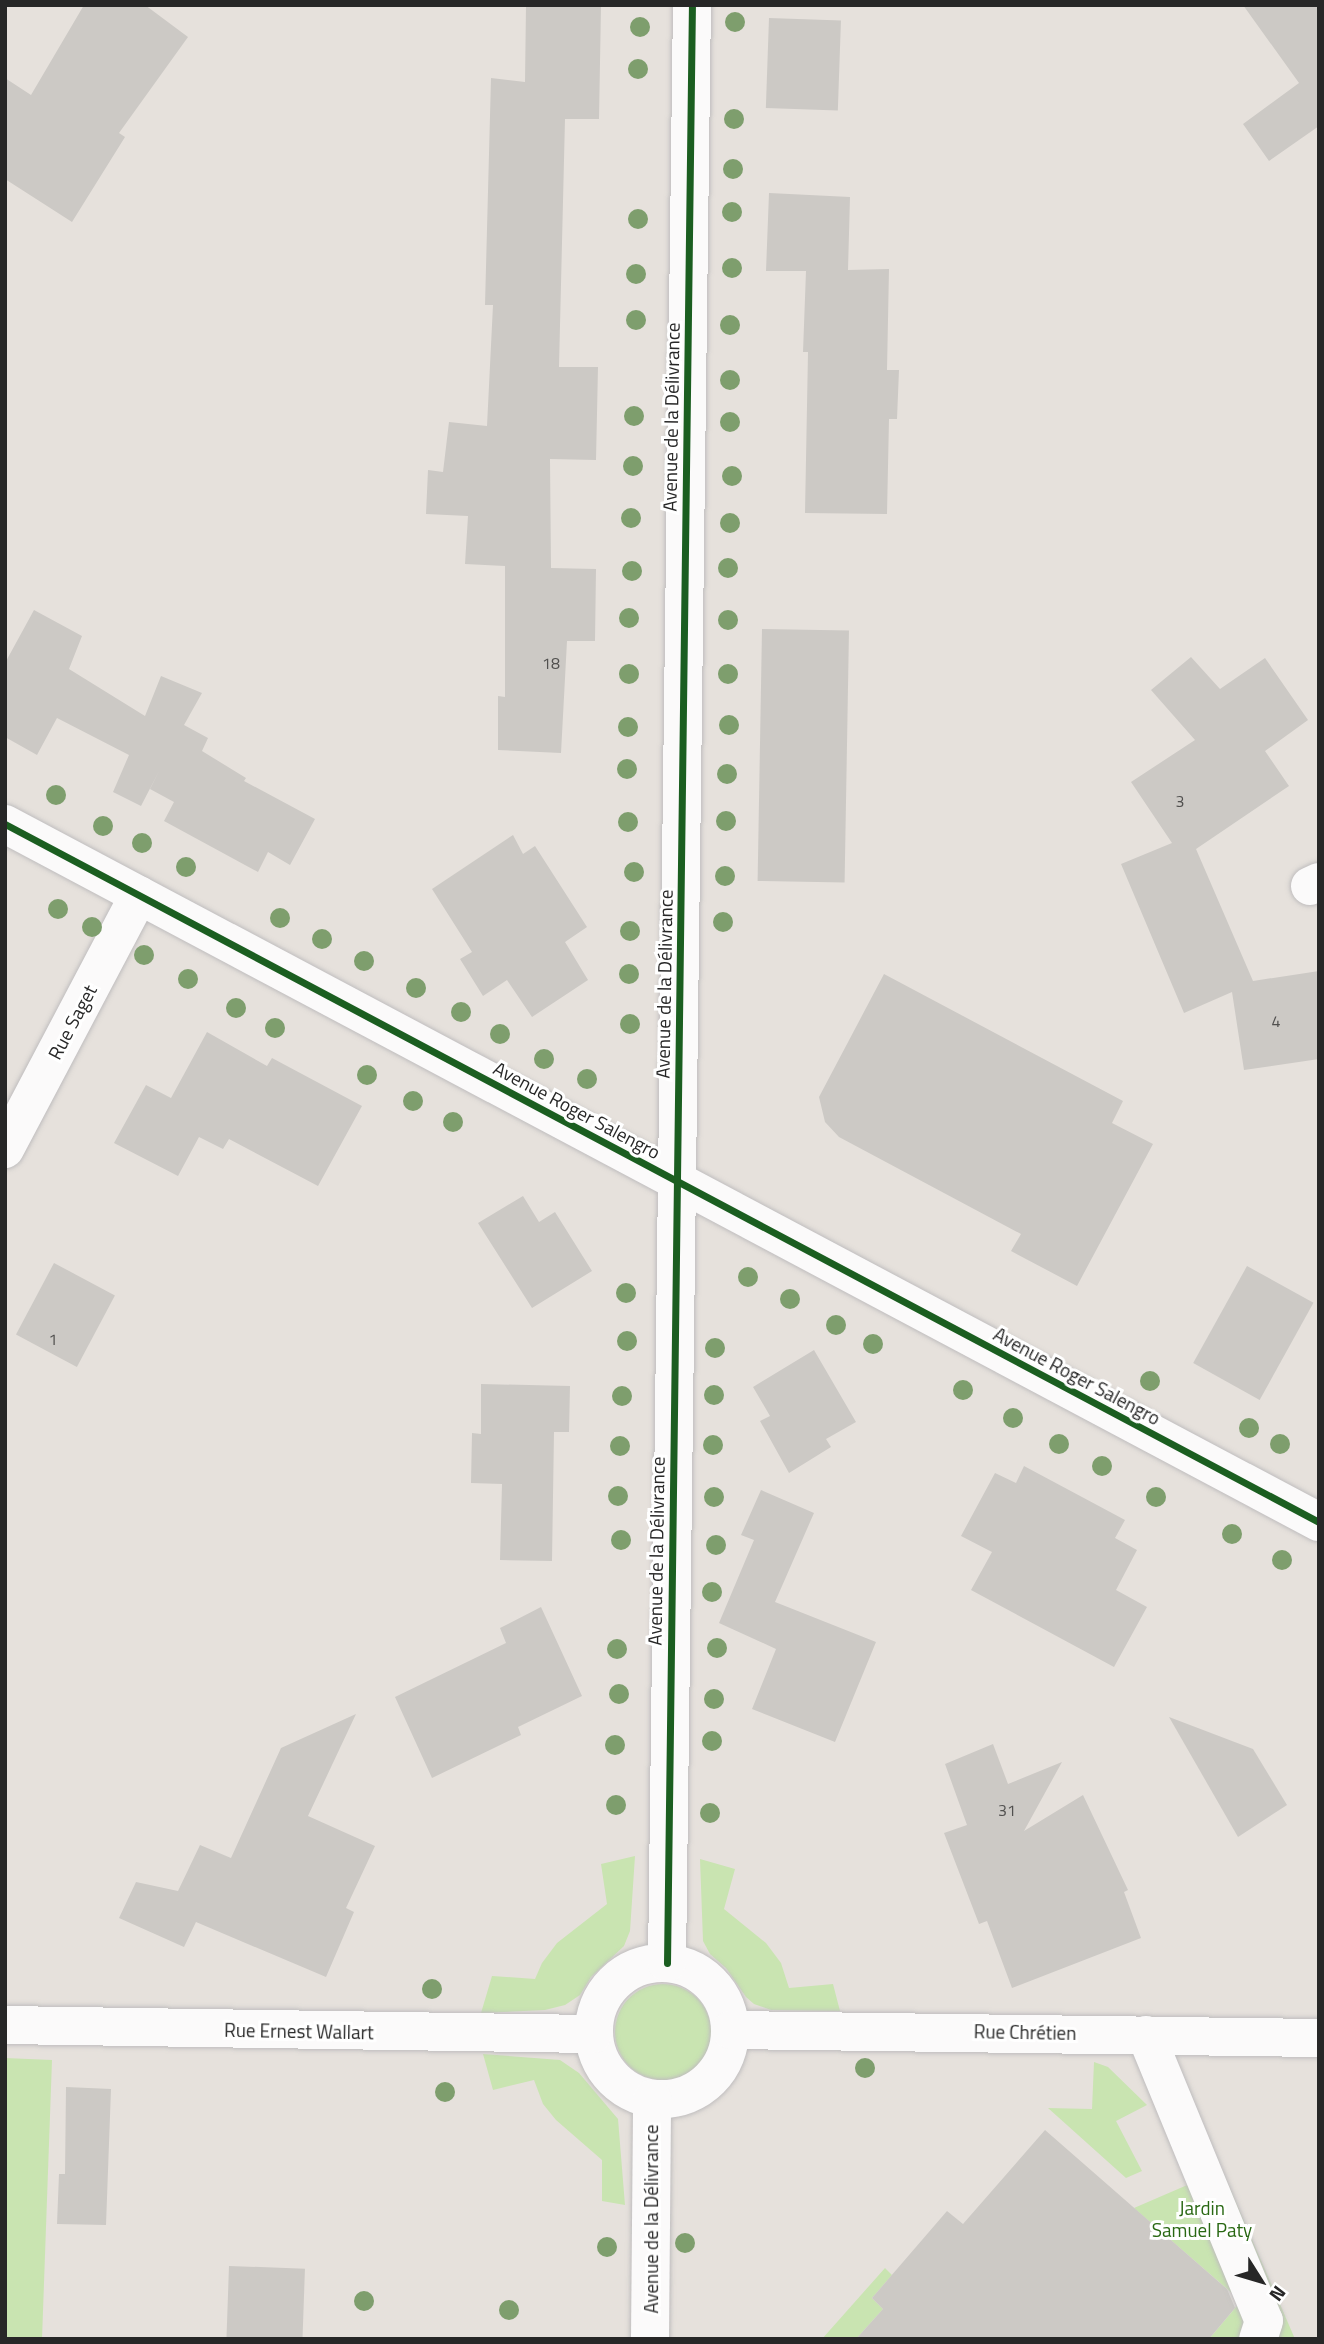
<!DOCTYPE html>
<meta charset="utf-8">
<style>
body{margin:0}
#map{position:relative;width:1324px;height:2344px;overflow:hidden;background:#e6e1dc;font-family:"Titillium Web",sans-serif}
div>[style]{position:absolute}
.green>*{inset:0;background:#c9e4b1}
.round{border-radius:50%}
.building>*{inset:0;background:#ccc9c5;transform-origin:0 0}
.roads{filter:drop-shadow(0 0 2px #bfbdbe) drop-shadow(0 0 2px #bfbdbe)}
.minor>*{height:38px;margin:-19px;padding:0 19px;transform-origin:19px;border-radius:19px;background:#fbfafa}
.minor>.ring{margin:-19px;padding:0;box-sizing:content-box;background:none;border:38px solid #fbfafa;border-radius:50%}
.cycleway>*{height:7px;margin:-3.5px;padding:0 3.5px;transform-origin:3.5px;border-radius:3.5px;background:#1b5e20}
.trees>*{width:20px;height:20px;margin:-10px;border-radius:50%;background:#7e9e6d}
span{translate:-50% -50%;white-space:nowrap;text-align:center;line-height:1.15;-webkit-text-stroke:6px #fff;paint-order:stroke}
.number-label{font-size:16px;color:#51504f}
.number-label span{-webkit-text-stroke-width:0}
.street-label{font-size:19px;color:#272727}
.park-label{font-size:19px;color:#296813}
.frame{position:absolute;inset:0;border:7px solid #272727;pointer-events:none}
.north{position:absolute;left:1226px;top:2246px;width:70px;height:70px;-webkit-text-stroke:5px #fff;paint-order:stroke;rotate:127deg;font-size:19px;font-weight:700;line-height:28px;text-align:center;color:#272727}
.north::after{content:'';display:block;margin:auto;width:24px;height:32px;background:#272727;clip-path:polygon(50% 0,100% 100%,50% 72%,0 100%)}
</style>
<div id="map">
<div class="green">
<div style="clip-path:polygon(635px 1856px,630px 1931px,624px 1946px,591px 1977px,580px 1995px,565px 2005px,545px 2010px,481px 2013px,492px 1976px,535px 1979px,542px 1963px,557px 1943px,607px 1904px,601px 1864px)"></div>
<div style="clip-path:polygon(700px 1859px,735px 1869px,724px 1909px,766px 1943px,781px 1963px,789px 1988px,833px 1984px,840px 2011px,771px 2010px,754px 2004px,746px 1997px,726px 1968px,710px 1954px,703px 1941px)"></div>
<div class="round" style="left:615px;top:1984px;width:96px;height:96px"></div>
<div style="clip-path:polygon(483px 2054px,560px 2060px,579px 2073px,618px 2119px,625px 2205px,602px 2201px,602px 2160px,556px 2120px,543px 2104px,534px 2080px,493px 2090px)"></div>
<div style="clip-path:polygon(5px 2058px,52px 2060px,42px 2339px,5px 2339px)"></div>
<div style="clip-path:polygon(1094px 2062px,1108px 2067px,1147px 2105px,1116px 2121px,1142px 2171px,1126px 2178px,1048px 2108px,1092px 2109px)"></div>
<div style="clip-path:polygon(1222px 2170px,1295px 2339px,1209px 2339px,1241px 2301px,1134px 2208px)"></div>
<div style="clip-path:polygon(885px 2268px,892px 2275px,872px 2298px,883px 2309px,856px 2339px,822px 2339px)"></div>
</div>
<div class="building">
<div style="clip-path:polygon(84px 5px,145px 5px,188px 37px,119px 133px,125px 137px,72px 222px,5px 179px,5px 78px,31px 95px)"></div>
<div style="clip-path:polygon(526px 5px,601px 6px,599px 119px,565px 119px,559px 367px,598px 367px,596px 460px,550px 459px,551px 568px,596px 569px,595px 641px,567px 641px,561px 753px,498px 750px,498px 696px,505px 697px,505px 566px,465px 564px,468px 516px,426px 514px,428px 470px,443px 472px,449px 422px,487px 426px,493px 305px,485px 305px,491px 78px,525px 82px)"></div>
<div style="clip-path:polygon(1243px 5px,1319px 5px,1319px 126px,1269px 161px,1243px 124px,1299px 83px)"></div>
<div style="left:769px;top:18px;width:72px;height:90px;rotate:2deg"></div>
<div style="clip-path:polygon(769px 193px,850px 197px,848px 270px,889px 269px,887px 370px,899px 370px,897px 419px,889px 419px,887px 514px,805px 513px,808px 352px,803px 352px,806px 271px,766px 271px)"></div>
<div style="clip-path:polygon(34px 610px,82px 636px,69px 669px,145px 716px,161px 676px,202px 693px,184px 725px,208px 738px,202px 751px,246px 778px,244px 781px,315px 819px,290px 865px,268px 852px,258px 872px,164px 821px,174px 802px,150px 789px,159px 771px,141px 806px,113px 792px,129px 755px,57px 718px,37px 755px,5px 737px,5px 663px)"></div>
<div style="left:762px;top:629px;width:87px;height:252px;rotate:1deg"></div>
<div style="clip-path:polygon(1191px 657px,1220px 689px,1265px 658px,1308px 720px,1265px 751px,1289px 786px,1196px 849px,1253px 981px,1319px 971px,1319px 1059px,1244px 1070px,1232px 992px,1184px 1013px,1121px 864px,1172px 843px,1131px 782px,1195px 740px,1151px 690px)"></div>
<div style="clip-path:polygon(513px 835px,523px 854px,535px 846px,587px 927px,565px 942px,588px 980px,532px 1017px,507px 980px,483px 996px,460px 959px,472px 952px,432px 889px)"></div>
<div style="clip-path:polygon(884px 974px,1123px 1101px,1112px 1123px,1153px 1144px,1077px 1286px,1011px 1251px,1021px 1234px,839px 1137px,825px 1122px,819px 1097px)"></div>
<div style="clip-path:polygon(207px 1032px,267px 1066px,272px 1058px,362px 1106px,318px 1186px,229px 1139px,223px 1149px,199px 1137px,178px 1176px,114px 1143px,146px 1085px,171px 1098px)"></div>
<div style="clip-path:polygon(523px 1196px,539px 1222px,555px 1212px,592px 1271px,532px 1308px,478px 1223px)"></div>
<div style="left:54px;top:1263px;width:69px;height:81px;rotate:28deg"></div>
<div style="left:1247px;top:1266px;width:76px;height:111px;rotate:29deg"></div>
<div style="clip-path:polygon(814px 1350px,856px 1422px,826px 1439px,831px 1447px,789px 1473px,760px 1421px,770px 1416px,753px 1387px)"></div>
<div style="clip-path:polygon(481px 1384px,570px 1386px,569px 1432px,554px 1432px,552px 1561px,500px 1560px,502px 1484px,471px 1483px,472px 1433px,481px 1434px)"></div>
<div style="clip-path:polygon(1024px 1466px,1125px 1520px,1115px 1538px,1137px 1550px,1116px 1590px,1147px 1607px,1114px 1667px,971px 1590px,992px 1552px,961px 1536px,995px 1473px,1016px 1483px)"></div>
<div style="clip-path:polygon(761px 1490px,814px 1513px,775px 1602px,876px 1642px,835px 1742px,752px 1709px,776px 1649px,719px 1623px,754px 1540px,741px 1535px)"></div>
<div style="clip-path:polygon(541px 1607px,582px 1696px,518px 1727px,521px 1735px,432px 1778px,395px 1697px,506px 1643px,500px 1628px)"></div>
<div style="clip-path:polygon(356px 1714px,308px 1816px,375px 1846px,346px 1908px,354px 1912px,326px 1977px,196px 1922px,184px 1947px,119px 1918px,136px 1882px,178px 1891px,200px 1845px,231px 1858px,281px 1748px)"></div>
<div style="clip-path:polygon(1169px 1717px,1253px 1749px,1287px 1805px,1238px 1837px)"></div>
<div style="clip-path:polygon(993px 1744px,1008px 1784px,1062px 1762px,1024px 1831px,1083px 1795px,1128px 1890px,1124px 1892px,1141px 1938px,1012px 1988px,987px 1921px,979px 1924px,944px 1833px,967px 1825px,945px 1764px)"></div>
<div style="clip-path:polygon(66px 2087px,111px 2089px,106px 2225px,57px 2224px,59px 2174px,65px 2174px)"></div>
<div style="clip-path:polygon(1045px 2130px,1227px 2289px,1235px 2308px,1209px 2339px,856px 2339px,883px 2309px,872px 2298px,947px 2211px,963px 2224px)"></div>
<div style="left:229px;top:2266px;width:76px;height:73px;rotate:2deg"></div>
</div>
<div class="roads">
<div class="minor">
<div style="left:5px;top:824px;width:1488px;rotate:27.98deg"></div>
<div style="left:1310px;top:886px;width:10px;rotate:-24deg"></div>
<div style="left:5px;top:1149px;width:287px;rotate:-62.2deg"></div>
<div class="ring" style="left:594px;top:1963px;width:98px;height:98px"></div>
<div style="left:667px;top:1963px;width:1958px;rotate:-89.27deg"></div>
<div style="left:5px;top:2025px;width:588px;rotate:0.88deg"></div>
<div style="left:731px;top:2030px;width:588px;rotate:0.78deg"></div>
<div style="left:1146px;top:2035px;width:309px;rotate:67.6deg"></div>
<div style="left:1264px;top:2321px;width:19px;rotate:108deg"></div>
<div style="left:650px;top:2339px;width:240px;rotate:-89.5deg"></div>
</div>
</div>
<div class="cycleway">
<div style="left:5px;top:824px;width:1488px;rotate:27.98deg"></div>
<div style="left:667px;top:1963px;width:1958px;rotate:-89.27deg"></div>
</div>
<div class="trees">
<div style="left:735px;top:22px"></div>
<div style="left:640px;top:27px"></div>
<div style="left:638px;top:69px"></div>
<div style="left:734px;top:119px"></div>
<div style="left:733px;top:169px"></div>
<div style="left:732px;top:212px"></div>
<div style="left:638px;top:219px"></div>
<div style="left:732px;top:268px"></div>
<div style="left:636px;top:274px"></div>
<div style="left:636px;top:320px"></div>
<div style="left:730px;top:325px"></div>
<div style="left:730px;top:380px"></div>
<div style="left:634px;top:416px"></div>
<div style="left:730px;top:422px"></div>
<div style="left:633px;top:466px"></div>
<div style="left:732px;top:476px"></div>
<div style="left:631px;top:518px"></div>
<div style="left:730px;top:523px"></div>
<div style="left:728px;top:568px"></div>
<div style="left:632px;top:571px"></div>
<div style="left:629px;top:618px"></div>
<div style="left:728px;top:620px"></div>
<div style="left:629px;top:674px"></div>
<div style="left:728px;top:674px"></div>
<div style="left:729px;top:725px"></div>
<div style="left:628px;top:727px"></div>
<div style="left:627px;top:769px"></div>
<div style="left:727px;top:774px"></div>
<div style="left:56px;top:795px"></div>
<div style="left:726px;top:821px"></div>
<div style="left:628px;top:822px"></div>
<div style="left:103px;top:826px"></div>
<div style="left:142px;top:843px"></div>
<div style="left:186px;top:867px"></div>
<div style="left:634px;top:872px"></div>
<div style="left:725px;top:876px"></div>
<div style="left:58px;top:909px"></div>
<div style="left:280px;top:918px"></div>
<div style="left:723px;top:922px"></div>
<div style="left:92px;top:927px"></div>
<div style="left:630px;top:931px"></div>
<div style="left:322px;top:939px"></div>
<div style="left:144px;top:955px"></div>
<div style="left:364px;top:961px"></div>
<div style="left:629px;top:974px"></div>
<div style="left:188px;top:979px"></div>
<div style="left:416px;top:988px"></div>
<div style="left:236px;top:1008px"></div>
<div style="left:461px;top:1012px"></div>
<div style="left:630px;top:1024px"></div>
<div style="left:275px;top:1028px"></div>
<div style="left:500px;top:1034px"></div>
<div style="left:544px;top:1059px"></div>
<div style="left:367px;top:1075px"></div>
<div style="left:587px;top:1079px"></div>
<div style="left:413px;top:1101px"></div>
<div style="left:453px;top:1122px"></div>
<div style="left:748px;top:1277px"></div>
<div style="left:626px;top:1293px"></div>
<div style="left:790px;top:1299px"></div>
<div style="left:836px;top:1325px"></div>
<div style="left:627px;top:1341px"></div>
<div style="left:873px;top:1344px"></div>
<div style="left:715px;top:1348px"></div>
<div style="left:1150px;top:1381px"></div>
<div style="left:963px;top:1390px"></div>
<div style="left:714px;top:1395px"></div>
<div style="left:622px;top:1396px"></div>
<div style="left:1013px;top:1418px"></div>
<div style="left:1249px;top:1428px"></div>
<div style="left:1059px;top:1444px"></div>
<div style="left:1280px;top:1444px"></div>
<div style="left:713px;top:1445px"></div>
<div style="left:620px;top:1446px"></div>
<div style="left:1102px;top:1466px"></div>
<div style="left:618px;top:1496px"></div>
<div style="left:714px;top:1497px"></div>
<div style="left:1156px;top:1497px"></div>
<div style="left:1232px;top:1534px"></div>
<div style="left:621px;top:1540px"></div>
<div style="left:716px;top:1545px"></div>
<div style="left:1282px;top:1560px"></div>
<div style="left:712px;top:1592px"></div>
<div style="left:717px;top:1648px"></div>
<div style="left:617px;top:1649px"></div>
<div style="left:619px;top:1694px"></div>
<div style="left:714px;top:1699px"></div>
<div style="left:712px;top:1741px"></div>
<div style="left:615px;top:1745px"></div>
<div style="left:616px;top:1805px"></div>
<div style="left:710px;top:1813px"></div>
<div style="left:432px;top:1989px"></div>
<div style="left:865px;top:2068px"></div>
<div style="left:445px;top:2092px"></div>
<div style="left:685px;top:2243px"></div>
<div style="left:607px;top:2247px"></div>
<div style="left:364px;top:2301px"></div>
<div style="left:509px;top:2310px"></div>
</div>
<div class="number-label">
<span style="left:551px;top:663px">18</span>
<span style="left:1180px;top:801px">3</span>
<span style="left:1276px;top:1021px">4</span>
<span style="left:53px;top:1339px">1</span>
<span style="left:1007px;top:1810px">31</span>
</div>
<div class="street-label">
<span style="left:671px;top:417px;rotate:-89deg">Avenue de la Délivrance</span>
<span style="left:664px;top:984px;rotate:-89deg">Avenue de la Délivrance</span>
<span style="left:72px;top:1022px;rotate:-62deg">Rue Saget</span>
<span style="left:577px;top:1110px;rotate:28deg">Avenue Roger Salengro</span>
<span style="left:1077px;top:1376px;rotate:28deg">Avenue Roger Salengro</span>
<span style="left:656px;top:1551px;rotate:-89deg">Avenue de la Délivrance</span>
<span style="left:299px;top:2031px;rotate:1deg">Rue Ernest Wallart</span>
<span style="left:1025px;top:2032px;rotate:1deg">Rue Chrétien</span>
<span style="left:651px;top:2219px;rotate:-90deg">Avenue de la Délivrance</span>
</div>
<div class="park-label">
<span style="left:1202px;top:2219px">Jardin<br>Samuel Paty</span>
</div>
<div class="frame"></div>
<div class="north">N</div>
</div>
